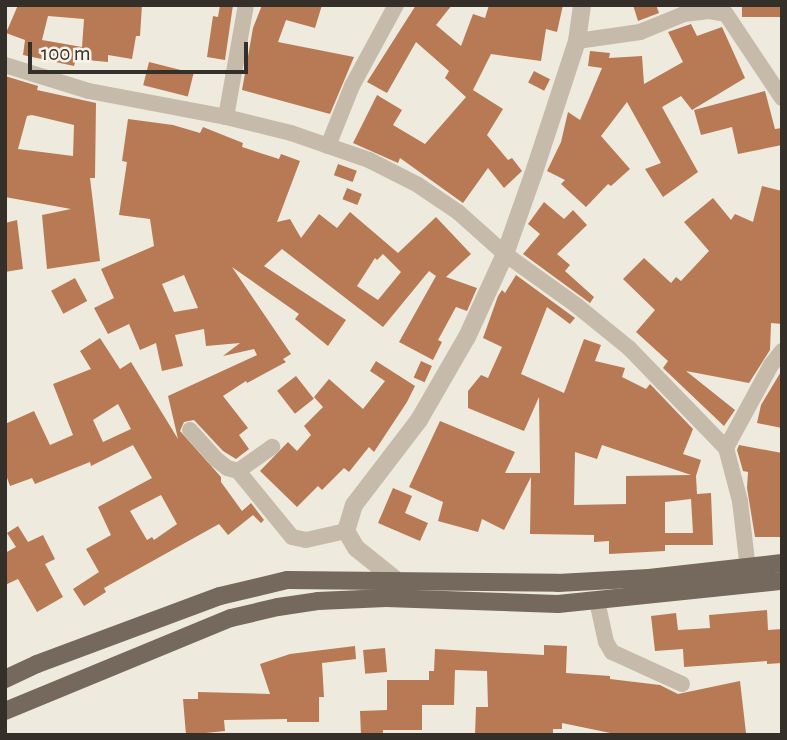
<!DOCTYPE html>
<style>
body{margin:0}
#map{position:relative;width:787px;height:740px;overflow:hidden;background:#efeade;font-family:"Alegreya Sans",sans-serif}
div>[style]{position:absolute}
.building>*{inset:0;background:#b77a54;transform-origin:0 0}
.minor>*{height:16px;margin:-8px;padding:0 8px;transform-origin:8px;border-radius:8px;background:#c6bbab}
.tertiary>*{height:18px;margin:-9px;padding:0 9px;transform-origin:9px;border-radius:9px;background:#c6bbab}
.primary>*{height:18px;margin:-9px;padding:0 9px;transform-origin:9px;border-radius:9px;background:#75685c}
span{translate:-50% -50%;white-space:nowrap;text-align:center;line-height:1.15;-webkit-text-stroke:6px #f7f3ea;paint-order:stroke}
.frame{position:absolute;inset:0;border:7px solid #352f29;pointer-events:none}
.scale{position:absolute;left:28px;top:42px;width:220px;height:32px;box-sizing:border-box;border:4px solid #352f29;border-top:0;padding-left:9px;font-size:21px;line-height:24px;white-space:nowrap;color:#352f29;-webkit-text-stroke:5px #f7f3ea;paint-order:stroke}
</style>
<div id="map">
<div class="building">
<div style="clip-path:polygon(evenodd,18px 5px,142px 5px,140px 36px,136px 36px,132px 59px,108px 55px,108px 62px,76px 59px,74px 66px,23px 55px,25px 40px,6px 33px,18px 5px,48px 16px,84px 19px,82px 47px,42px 40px,48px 16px)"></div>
<div style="clip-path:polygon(220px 5px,233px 5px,225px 60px,207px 57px,213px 16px,218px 17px)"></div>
<div style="clip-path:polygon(262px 5px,322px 5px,315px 28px,286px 20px,278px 42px,354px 57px,330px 114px,242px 90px,253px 28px)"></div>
<div style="clip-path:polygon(416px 5px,452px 5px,436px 25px,461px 46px,473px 14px,485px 18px,489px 5px,563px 5px,557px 32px,546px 29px,541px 61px,491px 54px,473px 90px,503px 109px,487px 135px,508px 160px,512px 158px,522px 171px,504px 188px,488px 168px,463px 203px,400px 158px,398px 163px,353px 143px,377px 95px,402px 110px,393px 125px,425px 144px,466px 97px,445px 78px,449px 71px,416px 42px,387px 93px,367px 82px)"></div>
<div style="clip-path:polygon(633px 5px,656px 5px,659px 13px,638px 21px)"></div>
<div style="left:742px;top:5px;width:40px;height:12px"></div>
<div style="clip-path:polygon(691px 24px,697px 36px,722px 27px,745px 78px,692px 110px,681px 96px,662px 107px,698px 172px,663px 197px,645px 169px,661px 163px,627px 102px,601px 136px,630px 169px,611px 186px,608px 184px,586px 207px,561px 184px,565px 180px,547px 171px,561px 142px,568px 112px,580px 120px,602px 68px,588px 66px,590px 51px,610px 53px,609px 58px,642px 56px,644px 84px,683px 62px,668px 32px)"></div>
<div style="left:149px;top:62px;width:46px;height:24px;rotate:14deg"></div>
<div style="left:534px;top:71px;width:18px;height:13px;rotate:27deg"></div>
<div style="clip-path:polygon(evenodd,5px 76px,38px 86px,37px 90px,96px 103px,95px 178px,90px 178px,100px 261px,47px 269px,42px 215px,71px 209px,5px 197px,5px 76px,32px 115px,74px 125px,73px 156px,18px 149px,27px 116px,32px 115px)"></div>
<div style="clip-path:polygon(765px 91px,775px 129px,782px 128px,782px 145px,738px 154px,732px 127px,701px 135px,694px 110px)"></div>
<div style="clip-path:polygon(evenodd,128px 119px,173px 125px,200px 133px,203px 127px,243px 143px,242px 147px,279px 159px,281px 154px,300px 161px,277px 222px,290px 219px,301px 238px,319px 214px,337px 228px,350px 212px,398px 253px,436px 217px,471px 254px,446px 277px,477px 288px,467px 311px,456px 307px,438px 340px,442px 342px,433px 360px,399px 342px,436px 276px,429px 271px,383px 327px,282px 249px,264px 266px,346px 320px,328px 346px,295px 319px,299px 314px,232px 267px,291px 354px,283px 359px,286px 362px,247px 383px,246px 381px,223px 396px,248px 428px,239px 435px,249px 449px,236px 459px,223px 451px,194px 420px,184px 422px,180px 431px,221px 477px,221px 482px,242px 511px,251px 503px,264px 520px,261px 523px,253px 515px,228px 535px,219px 524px,104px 588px,106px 592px,84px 606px,73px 589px,99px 572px,86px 549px,111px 535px,98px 507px,152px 478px,133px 445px,91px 466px,90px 462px,35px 484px,32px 478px,10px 486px,5px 472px,5px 424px,34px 411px,50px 445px,73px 435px,53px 384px,91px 369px,80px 351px,100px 338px,120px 369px,131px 362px,178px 439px,168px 396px,257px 355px,254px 349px,223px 356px,240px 343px,206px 346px,204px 329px,175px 335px,183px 366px,162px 371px,156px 343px,140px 350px,129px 324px,108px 334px,94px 308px,114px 298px,101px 269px,154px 246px,150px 219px,119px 215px,127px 162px,122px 161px,128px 119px,383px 254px,401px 272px,378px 300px,357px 286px,375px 258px,377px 260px,383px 254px,128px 119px,184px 275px,198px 308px,174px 312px,162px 284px,184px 275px,128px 119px,118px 404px,131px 429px,103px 442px,93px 420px,118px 404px,128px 119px,161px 495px,177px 524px,154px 540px,152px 537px,147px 540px,130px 511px,161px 495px)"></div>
<div style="left:338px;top:164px;width:20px;height:12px;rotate:20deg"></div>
<div style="clip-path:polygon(762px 186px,782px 191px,782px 324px,771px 323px,770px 350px,749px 383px,686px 371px,735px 410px,724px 426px,663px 368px,668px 361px,636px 332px,655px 310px,623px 279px,644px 258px,671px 283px,676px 277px,681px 281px,709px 251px,684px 222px,713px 198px,731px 220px,735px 214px,753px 222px)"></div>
<div style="left:347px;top:188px;width:16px;height:12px;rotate:22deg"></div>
<div style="clip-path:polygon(544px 202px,564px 219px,573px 210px,587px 225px,557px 254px,570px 265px,565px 271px,594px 297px,590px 303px,523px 254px,540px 234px,528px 224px)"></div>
<div style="clip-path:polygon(17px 220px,23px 269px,5px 272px,5px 223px)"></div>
<div style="clip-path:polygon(evenodd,516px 275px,575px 318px,570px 324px,547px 307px,521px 374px,564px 393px,584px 339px,601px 345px,595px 361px,625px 368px,622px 377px,646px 389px,650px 384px,693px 429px,683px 454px,701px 460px,696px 476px,697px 494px,711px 493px,713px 545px,665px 545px,665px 551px,609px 554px,609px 541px,594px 542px,594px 535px,530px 534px,531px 477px,504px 530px,482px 519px,478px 532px,438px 521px,443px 502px,409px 487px,440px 421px,515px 452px,505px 473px,540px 473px,539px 397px,524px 431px,468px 408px,468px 391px,481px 375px,488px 378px,502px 347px,483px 338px,498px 296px,502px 290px,505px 293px,516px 275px,602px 445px,691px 475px,626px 476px,626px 504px,574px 505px,575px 452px,597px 459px,602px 445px,516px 275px,691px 499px,693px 533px,665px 533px,665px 502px,691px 499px)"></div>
<div style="left:75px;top:278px;width:26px;height:27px;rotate:62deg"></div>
<div style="clip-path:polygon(376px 361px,415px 386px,407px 402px,374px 452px,369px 447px,349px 472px,344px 468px,322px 490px,318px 486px,297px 507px,260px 471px,288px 442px,297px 451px,311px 435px,304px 426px,323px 407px,314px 397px,329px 379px,363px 409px,385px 381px,370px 371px)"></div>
<div style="left:421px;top:361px;width:12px;height:18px;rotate:24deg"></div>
<div style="clip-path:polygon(782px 370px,782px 428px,757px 423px,761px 405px)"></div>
<div style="left:296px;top:376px;width:29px;height:24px;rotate:52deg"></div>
<div style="clip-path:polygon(739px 445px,782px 453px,782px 537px,755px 537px,747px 488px,748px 472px,743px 471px,737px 450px)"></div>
<div style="clip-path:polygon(393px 488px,412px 496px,405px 513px,428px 523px,420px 541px,378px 523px)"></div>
<div style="clip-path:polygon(18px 526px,28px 542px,43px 535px,55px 559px,45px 564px,63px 597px,37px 612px,18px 579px,5px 585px,5px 553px,16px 547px,7px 533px)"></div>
<div style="clip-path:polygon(767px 610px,768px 630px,782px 629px,782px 663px,767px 664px,767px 661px,684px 667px,683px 649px,655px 651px,651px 616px,676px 613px,678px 630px,710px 628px,709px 615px)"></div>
<div style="clip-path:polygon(544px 645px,567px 646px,566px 673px,610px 676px,610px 679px,660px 685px,678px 694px,740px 681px,746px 733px,620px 735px,562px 723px,562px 729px,553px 729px,553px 735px,475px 735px,476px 707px,488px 707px,487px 671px,455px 670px,454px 705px,422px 705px,422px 730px,383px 730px,383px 734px,361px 735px,360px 711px,387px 710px,387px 680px,429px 680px,429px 671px,434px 671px,435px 649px,544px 655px)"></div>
<div style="clip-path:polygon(355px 646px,356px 659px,322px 663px,324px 697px,319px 697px,319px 722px,287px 722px,287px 719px,224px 720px,225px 731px,186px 735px,183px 699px,198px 699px,198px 692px,270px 694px,260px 664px,290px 654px)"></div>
<div style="left:385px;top:648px;width:24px;height:22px;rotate:85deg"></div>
</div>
<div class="minor">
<div style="left:577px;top:41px;width:64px;rotate:-8.1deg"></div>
<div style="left:640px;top:32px;width:48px;rotate:-22.2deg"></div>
<div style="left:684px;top:14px;width:25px;rotate:-7deg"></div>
<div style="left:709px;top:11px;width:17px;rotate:10deg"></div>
<div style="left:726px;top:14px;width:101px;rotate:56.3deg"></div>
<div style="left:5px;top:65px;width:88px;rotate:17.2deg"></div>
<div style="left:89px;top:91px;width:139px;rotate:10.7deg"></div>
<div style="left:226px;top:117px;width:67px;rotate:13.8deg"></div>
<div style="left:291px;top:133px;width:83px;rotate:19.1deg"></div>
<div style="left:369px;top:160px;width:55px;rotate:27deg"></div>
<div style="left:418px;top:185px;width:48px;rotate:34deg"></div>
<div style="left:458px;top:212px;width:63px;rotate:41.8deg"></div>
<div style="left:505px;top:254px;width:87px;rotate:35.7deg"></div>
<div style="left:576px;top:305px;width:68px;rotate:39.1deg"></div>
<div style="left:629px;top:348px;width:139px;rotate:45.9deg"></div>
<div style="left:726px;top:448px;width:55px;rotate:75.2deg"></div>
<div style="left:740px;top:501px;width:78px;rotate:83.3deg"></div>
<div style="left:226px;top:117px;width:114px;rotate:-79.9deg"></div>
<div style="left:328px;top:146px;width:65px;rotate:-68.2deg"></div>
<div style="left:352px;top:86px;width:92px;rotate:-61.5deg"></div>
<div style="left:190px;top:430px;width:39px;rotate:48deg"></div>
<div style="left:216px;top:459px;width:14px;rotate:39deg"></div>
<div style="left:227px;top:468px;width:11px;rotate:15deg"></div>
<div style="left:238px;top:471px;width:85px;rotate:50.7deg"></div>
<div style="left:292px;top:537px;width:14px;rotate:12deg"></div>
<div style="left:306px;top:540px;width:41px;rotate:-12.7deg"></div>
<div style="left:726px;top:448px;width:94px;rotate:-61.5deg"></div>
<div style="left:771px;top:365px;width:18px;rotate:-52deg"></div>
<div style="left:238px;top:471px;width:42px;rotate:-35.2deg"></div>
<div style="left:597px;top:601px;width:42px;rotate:77.6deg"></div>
<div style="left:606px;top:642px;width:12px;rotate:59deg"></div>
<div style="left:612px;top:652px;width:77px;rotate:24.6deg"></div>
</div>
<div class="tertiary">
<div style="left:392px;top:587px;width:8px;rotate:-60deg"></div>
<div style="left:396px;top:580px;width:51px;rotate:-141.3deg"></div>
<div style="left:356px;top:548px;width:20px;rotate:-120deg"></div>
<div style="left:346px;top:531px;width:27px;rotate:-73deg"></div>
<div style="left:354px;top:505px;width:107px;rotate:-52.6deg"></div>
<div style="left:419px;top:420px;width:96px;rotate:-60deg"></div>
<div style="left:467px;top:337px;width:91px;rotate:-65.4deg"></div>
<div style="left:505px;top:254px;width:84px;rotate:-70.5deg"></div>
<div style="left:533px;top:175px;width:141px;rotate:-71.8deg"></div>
<div style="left:577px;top:41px;width:36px;rotate:-82deg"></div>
</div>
<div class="primary">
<div style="left:5px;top:679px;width:35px;rotate:-25deg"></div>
<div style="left:37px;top:664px;width:195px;rotate:-20.4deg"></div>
<div style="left:220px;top:596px;width:69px;rotate:-13.4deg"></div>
<div style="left:287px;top:580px;width:271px;rotate:0.6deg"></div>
<div style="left:558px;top:583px;width:91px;rotate:-3.1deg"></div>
<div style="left:649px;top:578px;width:134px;rotate:-6.4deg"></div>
<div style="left:5px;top:711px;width:244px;rotate:-22.4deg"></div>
<div style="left:231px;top:618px;width:48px;rotate:-13.2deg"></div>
<div style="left:278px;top:607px;width:40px;rotate:-8.5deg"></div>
<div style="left:318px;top:601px;width:68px;rotate:-2.5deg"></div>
<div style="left:386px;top:598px;width:172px;rotate:2deg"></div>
<div style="left:558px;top:604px;width:225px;rotate:-5.9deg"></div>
</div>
<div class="frame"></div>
<div class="scale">100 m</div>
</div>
